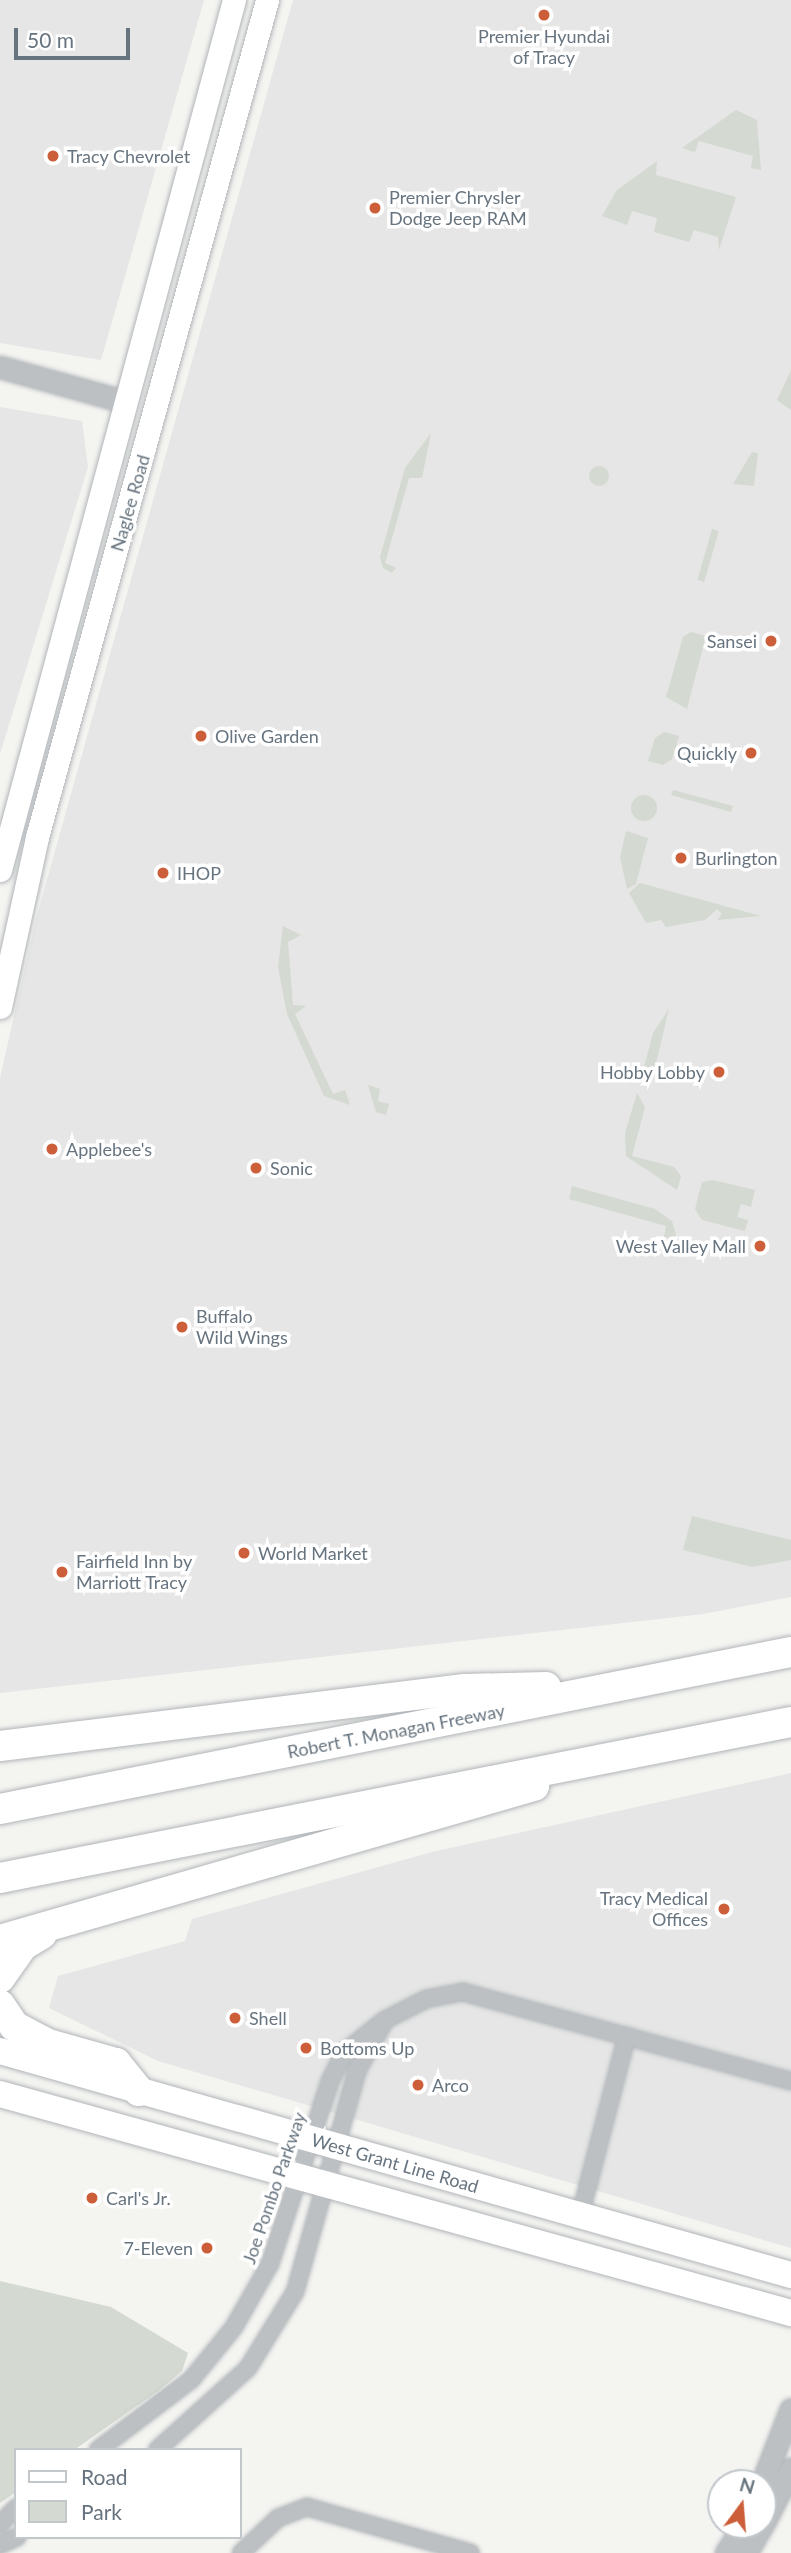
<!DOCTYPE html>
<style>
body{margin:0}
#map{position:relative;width:791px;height:2553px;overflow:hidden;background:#f4f4f1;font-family:Lato,sans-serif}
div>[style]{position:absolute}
.built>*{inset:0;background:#e5e6e5}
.green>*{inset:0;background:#d4d9d1;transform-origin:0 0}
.round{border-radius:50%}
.roads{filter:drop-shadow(0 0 2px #b1b5b9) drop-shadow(0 0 2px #b1b5b9)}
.minor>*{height:16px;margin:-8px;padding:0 8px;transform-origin:8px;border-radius:8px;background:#bcc0c3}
.tertiary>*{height:21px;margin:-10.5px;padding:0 10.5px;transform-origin:10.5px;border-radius:10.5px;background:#bcc0c3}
.secondary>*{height:23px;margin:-11.5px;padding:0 11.5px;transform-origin:11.5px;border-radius:11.5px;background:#fff}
.primary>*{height:26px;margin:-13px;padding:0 13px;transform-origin:13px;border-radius:13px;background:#fff}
.motorway>*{height:30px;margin:-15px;padding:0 15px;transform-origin:15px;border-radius:15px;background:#fff}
.dots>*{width:19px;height:19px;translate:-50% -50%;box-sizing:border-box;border:4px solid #fff;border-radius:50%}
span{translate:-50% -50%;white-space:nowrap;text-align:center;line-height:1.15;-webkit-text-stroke:7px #fff;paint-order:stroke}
.poi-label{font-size:18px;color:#67747f}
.left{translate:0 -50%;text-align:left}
.right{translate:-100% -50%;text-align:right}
.street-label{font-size:18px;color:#67747f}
.legend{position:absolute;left:14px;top:2448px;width:228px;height:91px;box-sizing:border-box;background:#fff;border:2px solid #c2c7cc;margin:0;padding:9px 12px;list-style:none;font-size:21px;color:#67747f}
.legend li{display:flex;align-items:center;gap:14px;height:35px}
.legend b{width:35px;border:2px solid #c2c7cc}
.north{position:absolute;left:707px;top:2469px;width:70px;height:70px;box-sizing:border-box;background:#fff;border:2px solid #c2c7cc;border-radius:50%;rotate:16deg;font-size:19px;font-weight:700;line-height:28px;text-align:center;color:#67747f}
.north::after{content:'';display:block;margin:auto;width:24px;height:32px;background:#cc5e39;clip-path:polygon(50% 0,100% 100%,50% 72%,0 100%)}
.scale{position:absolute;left:14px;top:28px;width:116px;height:32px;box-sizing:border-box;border:4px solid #67747f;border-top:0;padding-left:9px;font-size:21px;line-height:24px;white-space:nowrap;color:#67747f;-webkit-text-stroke:5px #fff;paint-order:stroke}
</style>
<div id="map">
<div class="built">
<div style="clip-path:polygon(0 0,204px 0,101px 360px,0 343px)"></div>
<div style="clip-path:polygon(293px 0,791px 0,791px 1597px,703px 1614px,0 1693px,0 1078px,36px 919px)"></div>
<div style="clip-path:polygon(0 407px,82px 421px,88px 467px,0 754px)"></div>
<div style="clip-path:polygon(791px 1773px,791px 2248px,158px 2061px,49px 2008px,58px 1976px,185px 1941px,192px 1919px,432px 1852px)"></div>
</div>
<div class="green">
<div style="clip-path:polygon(736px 110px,757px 120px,761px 170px,751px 168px,753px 156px,699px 141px,695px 152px,682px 148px)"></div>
<div style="clip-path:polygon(657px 161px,656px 175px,736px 197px,719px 250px,718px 237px,694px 230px,689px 242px,654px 232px,657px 218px,632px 211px,627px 225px,602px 216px,617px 190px)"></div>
<div style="clip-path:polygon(791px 370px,791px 410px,777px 400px)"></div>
<div style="clip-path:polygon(431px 433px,422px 478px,409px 478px,385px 563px,396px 568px,392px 573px,383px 568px,380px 557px,405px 468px)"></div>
<div style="clip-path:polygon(752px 452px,758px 453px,754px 486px,733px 484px)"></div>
<div class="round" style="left:589px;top:466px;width:20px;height:20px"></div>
<div style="left:712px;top:529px;width:7px;height:53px;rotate:16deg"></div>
<div style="clip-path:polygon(691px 632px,706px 636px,687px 709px,666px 697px,683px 637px)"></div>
<div style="clip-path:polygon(664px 732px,679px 736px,672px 759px,663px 765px,648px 761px,655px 738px)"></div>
<div style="clip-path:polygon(673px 790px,733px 806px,731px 812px,671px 795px)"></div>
<div class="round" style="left:631px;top:795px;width:26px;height:26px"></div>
<div style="clip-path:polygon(626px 831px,648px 838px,636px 884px,627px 889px,620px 857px)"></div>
<div style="clip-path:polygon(640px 883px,761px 916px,717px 920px,722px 914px,717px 909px,705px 920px,666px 927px,661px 920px,646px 923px,629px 893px)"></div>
<div style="clip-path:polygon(283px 926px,301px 935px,288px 942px,293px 1005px,306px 1006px,295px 1014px,333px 1094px,345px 1090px,350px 1105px,324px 1096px,287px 1014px,278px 967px)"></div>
<div style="clip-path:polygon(669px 1009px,655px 1067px,642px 1075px,653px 1033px)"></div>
<div style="clip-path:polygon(368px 1085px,380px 1089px,378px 1101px,389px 1104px,386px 1115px,376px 1112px)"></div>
<div style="clip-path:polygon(637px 1093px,645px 1107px,632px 1156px,674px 1167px,681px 1176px,677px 1190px,626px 1156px,625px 1133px)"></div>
<div style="clip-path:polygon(713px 1180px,755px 1190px,751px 1207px,741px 1204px,737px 1217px,748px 1220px,745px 1231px,702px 1220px,695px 1209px,702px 1182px)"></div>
<div style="clip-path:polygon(572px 1186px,655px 1209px,672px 1221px,677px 1239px,664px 1237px,666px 1226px,569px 1199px)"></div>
<div style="clip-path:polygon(692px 1516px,791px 1540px,791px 1560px,752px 1567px,683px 1550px)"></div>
<div style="clip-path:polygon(0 2281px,111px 2307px,188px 2353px,182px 2371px,158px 2391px,74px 2450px,16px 2450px,16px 2492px,0 2503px)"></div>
</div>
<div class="roads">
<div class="minor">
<div style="left:580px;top:2216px;width:186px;rotate:-75.4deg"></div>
<div style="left:98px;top:2450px;width:116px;rotate:-37deg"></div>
<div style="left:191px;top:2380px;width:68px;rotate:-50.9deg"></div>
<div style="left:234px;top:2327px;width:73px;rotate:-60.3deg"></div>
<div style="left:270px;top:2264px;width:193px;rotate:-71.8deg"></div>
<div style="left:330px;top:2081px;width:33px;rotate:-63deg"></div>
<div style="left:345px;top:2052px;width:51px;rotate:-38.7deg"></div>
<div style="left:385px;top:2020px;width:46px;rotate:-27.1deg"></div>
<div style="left:426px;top:1999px;width:38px;rotate:-11deg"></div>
<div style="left:463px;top:1992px;width:340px;rotate:15.2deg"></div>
<div style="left:157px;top:2450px;width:122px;rotate:-42deg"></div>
<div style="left:248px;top:2368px;width:89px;rotate:-58.3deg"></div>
<div style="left:295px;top:2292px;width:230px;rotate:-74.3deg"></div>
<div style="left:357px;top:2071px;width:58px;rotate:-61.2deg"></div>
<div style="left:0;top:2524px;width:23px;rotate:-45deg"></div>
<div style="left:0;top:2545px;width:19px;rotate:-25deg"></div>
<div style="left:241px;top:2553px;width:51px;rotate:-43.4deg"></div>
<div style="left:278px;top:2518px;width:31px;rotate:-21deg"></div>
<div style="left:307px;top:2507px;width:170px;rotate:15.7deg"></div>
</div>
<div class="tertiary">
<div style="left:0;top:367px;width:128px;rotate:15.5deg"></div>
<div style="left:762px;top:2483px;width:79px;rotate:-68.6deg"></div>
<div style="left:763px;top:2524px;width:62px;rotate:-63deg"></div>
<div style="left:726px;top:2553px;width:33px;rotate:-57deg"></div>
<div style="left:746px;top:2553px;width:32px;rotate:-60deg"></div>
</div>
<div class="secondary">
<div style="left:0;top:870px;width:901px;rotate:-74.95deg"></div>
<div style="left:0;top:1007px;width:174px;rotate:-77.7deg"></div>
<div style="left:37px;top:837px;width:868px;rotate:-74.63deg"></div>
</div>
<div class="primary">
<div style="left:0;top:2051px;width:822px;rotate:15.81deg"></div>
<div style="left:0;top:2094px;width:821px;rotate:15.48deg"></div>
</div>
<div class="motorway">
<div style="left:0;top:1746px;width:468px;rotate:-7deg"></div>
<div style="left:465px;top:1689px;width:81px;rotate:-1.4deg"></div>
<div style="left:0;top:1809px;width:806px;rotate:-11.23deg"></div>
<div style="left:0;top:1878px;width:806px;rotate:-11.16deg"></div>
<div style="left:0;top:1940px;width:556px;rotate:-16.09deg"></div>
<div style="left:0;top:1978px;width:39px;rotate:-55deg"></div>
<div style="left:22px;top:1946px;width:23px;rotate:-31deg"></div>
<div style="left:0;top:2005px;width:25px;rotate:56deg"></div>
<div style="left:14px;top:2026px;width:38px;rotate:28deg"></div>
<div style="left:48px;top:2044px;width:71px;rotate:15.6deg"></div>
<div style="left:116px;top:2063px;width:36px;rotate:51deg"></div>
</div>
</div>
<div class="dots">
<div style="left:544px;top:15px;background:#cc5e39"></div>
<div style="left:53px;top:156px;background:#cc5e39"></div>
<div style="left:375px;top:208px;background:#cc5e39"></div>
<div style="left:771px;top:641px;background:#cc5e39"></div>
<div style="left:201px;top:736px;background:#cc5e39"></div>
<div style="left:751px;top:753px;background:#cc5e39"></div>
<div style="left:681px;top:858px;background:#cc5e39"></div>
<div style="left:163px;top:873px;background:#cc5e39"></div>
<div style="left:719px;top:1072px;background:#cc5e39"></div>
<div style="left:52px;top:1149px;background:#cc5e39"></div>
<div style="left:256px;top:1168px;background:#cc5e39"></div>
<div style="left:760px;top:1246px;background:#cc5e39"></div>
<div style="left:182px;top:1327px;background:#cc5e39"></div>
<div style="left:244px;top:1553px;background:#cc5e39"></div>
<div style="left:62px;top:1572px;background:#cc5e39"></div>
<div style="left:724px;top:1909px;background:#cc5e39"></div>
<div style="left:235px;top:2018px;background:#cc5e39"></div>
<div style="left:306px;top:2048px;background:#cc5e39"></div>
<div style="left:418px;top:2085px;background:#cc5e39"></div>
<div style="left:92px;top:2198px;background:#cc5e39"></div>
<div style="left:207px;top:2248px;background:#cc5e39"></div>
</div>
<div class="poi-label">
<span style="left:544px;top:47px">Premier Hyundai<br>of Tracy</span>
<span class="left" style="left:67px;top:156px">Tracy Chevrolet</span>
<span class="left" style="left:389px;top:208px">Premier Chrysler<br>Dodge Jeep RAM</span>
<span class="right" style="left:757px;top:641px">Sansei</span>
<span class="left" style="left:215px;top:736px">Olive Garden</span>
<span class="right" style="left:737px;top:753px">Quickly</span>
<span class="left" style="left:695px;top:858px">Burlington</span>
<span class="left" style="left:177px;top:873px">IHOP</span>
<span class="right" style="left:705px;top:1072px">Hobby Lobby</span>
<span class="left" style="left:66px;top:1149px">Applebee's</span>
<span class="left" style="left:270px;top:1168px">Sonic</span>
<span class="right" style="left:746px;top:1246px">West Valley Mall</span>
<span class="left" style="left:196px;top:1327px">Buffalo<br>Wild Wings</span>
<span class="left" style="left:258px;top:1553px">World Market</span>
<span class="left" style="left:76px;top:1572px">Fairfield Inn by<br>Marriott Tracy</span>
<span class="right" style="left:708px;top:1909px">Tracy Medical<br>Offices</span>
<span class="left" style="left:249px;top:2018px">Shell</span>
<span class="left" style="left:320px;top:2048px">Bottoms Up</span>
<span class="left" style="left:432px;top:2085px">Arco</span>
<span class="left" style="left:106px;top:2198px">Carl's Jr.</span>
<span class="right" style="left:193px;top:2248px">7-Eleven</span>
</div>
<div class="street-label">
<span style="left:130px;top:503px;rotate:-74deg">Naglee Road</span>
<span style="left:396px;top:1731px;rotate:-11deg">Robert T. Monagan Freeway</span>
<span style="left:395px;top:2163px;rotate:16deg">West Grant Line Road</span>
<span style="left:274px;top:2188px;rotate:-71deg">Joe Pombo Parkway</span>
</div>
<ul class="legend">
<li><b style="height:9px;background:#fff"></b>Road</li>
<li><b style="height:19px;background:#d4d9d1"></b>Park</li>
</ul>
<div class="north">N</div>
<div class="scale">50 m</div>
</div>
